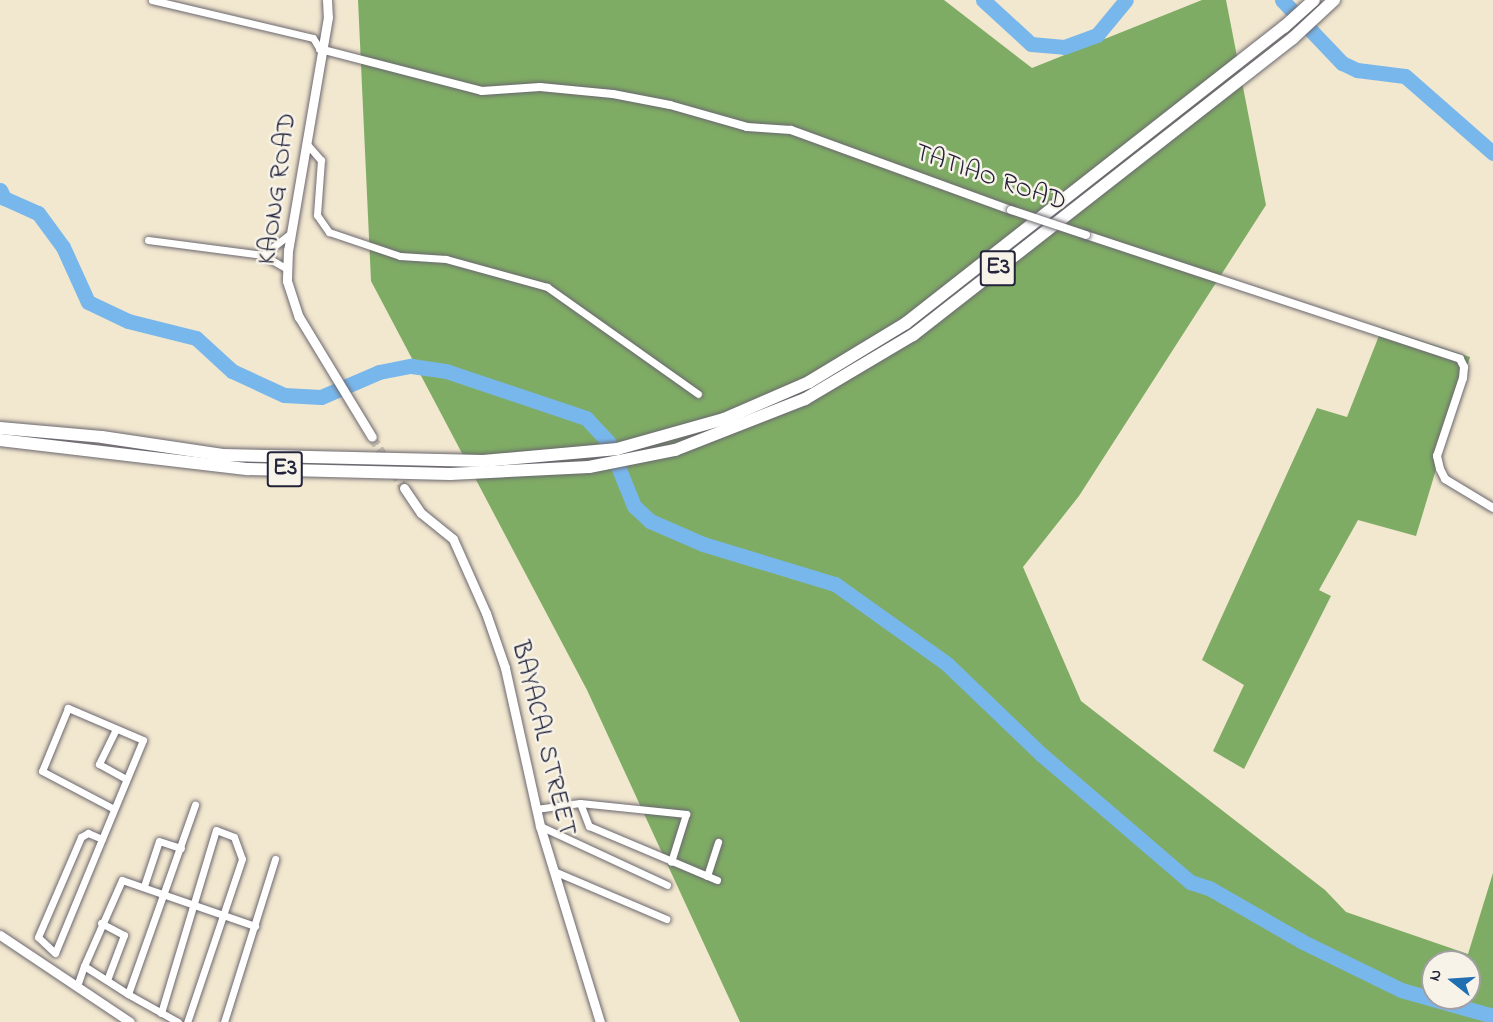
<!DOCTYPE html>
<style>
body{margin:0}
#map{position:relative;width:1493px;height:1022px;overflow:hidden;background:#f2e7cf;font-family:"Indie Flower",sans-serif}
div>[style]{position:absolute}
.forest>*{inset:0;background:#7fac65}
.river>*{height:15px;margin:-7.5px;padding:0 7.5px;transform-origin:7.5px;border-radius:7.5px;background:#78b7ec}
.secondary-tunnel>*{height:9px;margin-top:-4.5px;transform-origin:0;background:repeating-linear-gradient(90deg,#c8c0b1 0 9px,transparent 0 13.5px)}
.roads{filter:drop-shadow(0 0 2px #6b676f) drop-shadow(0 0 2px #6b676f)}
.minor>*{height:7px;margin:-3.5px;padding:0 3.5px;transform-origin:3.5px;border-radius:3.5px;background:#fff}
.tertiary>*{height:8px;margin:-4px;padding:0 4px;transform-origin:4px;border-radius:4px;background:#fff}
.secondary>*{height:9px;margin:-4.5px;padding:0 4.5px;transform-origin:4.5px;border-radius:4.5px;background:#fff}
.motorway>*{height:12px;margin:-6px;padding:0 6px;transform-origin:6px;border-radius:6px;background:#fff}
.bridges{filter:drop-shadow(0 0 2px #6b676f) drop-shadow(0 0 2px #6b676f)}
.tertiary-bridge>*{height:8px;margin:-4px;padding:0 4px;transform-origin:4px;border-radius:4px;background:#fff}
span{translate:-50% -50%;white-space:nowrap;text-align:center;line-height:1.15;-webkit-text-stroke:5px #f7f3e8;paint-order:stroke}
.shield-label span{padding:2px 4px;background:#f7f3e8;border:2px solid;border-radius:4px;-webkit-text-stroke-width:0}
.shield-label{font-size:24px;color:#22223b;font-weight:700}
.street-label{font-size:26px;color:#22223b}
.north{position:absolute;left:1421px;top:950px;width:60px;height:60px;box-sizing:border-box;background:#f7f3e8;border:2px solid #a29fa3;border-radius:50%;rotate:287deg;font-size:16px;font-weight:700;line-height:24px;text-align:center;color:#22223b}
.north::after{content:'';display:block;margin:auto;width:21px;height:27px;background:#1f6fb2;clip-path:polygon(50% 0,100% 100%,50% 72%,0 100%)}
</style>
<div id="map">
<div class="forest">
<div style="clip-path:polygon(evenodd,358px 0,944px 0,1032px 68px,1202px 0,1226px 0,1266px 205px,1079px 496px,1023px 567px,1081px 701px,1325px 890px,1346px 912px,1468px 954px,1493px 873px,1493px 1022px,740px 1022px,587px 690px,371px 281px,358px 0,1433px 962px,1469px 962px,1469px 998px,1433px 998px,1433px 962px)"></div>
<div style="clip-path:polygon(1382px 328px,1470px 357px,1416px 536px,1358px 520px,1319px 590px,1331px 596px,1244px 769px,1213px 751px,1244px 685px,1202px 660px,1317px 408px,1347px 417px)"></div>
</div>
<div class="river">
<div style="left:983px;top:0;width:65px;rotate:42.5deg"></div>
<div style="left:1031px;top:44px;width:33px;rotate:5deg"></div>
<div style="left:1064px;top:47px;width:35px;rotate:-20deg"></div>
<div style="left:1097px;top:35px;width:45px;rotate:-50.4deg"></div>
<div style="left:1282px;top:0;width:87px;rotate:46.4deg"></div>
<div style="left:1342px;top:63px;width:17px;rotate:25deg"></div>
<div style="left:1357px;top:70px;width:48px;rotate:7.1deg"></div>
<div style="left:1405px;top:76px;width:117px;rotate:41.2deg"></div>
<div style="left:0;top:190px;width:9px;rotate:63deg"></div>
<div style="left:4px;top:198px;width:37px;rotate:24deg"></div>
<div style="left:38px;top:213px;width:42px;rotate:53.7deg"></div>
<div style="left:63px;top:247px;width:60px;rotate:65.6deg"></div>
<div style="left:88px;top:302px;width:44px;rotate:25.4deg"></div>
<div style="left:128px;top:321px;width:70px;rotate:14deg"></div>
<div style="left:196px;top:338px;width:49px;rotate:42.5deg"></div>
<div style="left:232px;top:371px;width:57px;rotate:24.8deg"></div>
<div style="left:284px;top:395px;width:37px;rotate:3deg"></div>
<div style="left:321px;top:397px;width:63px;rotate:-23.3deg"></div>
<div style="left:379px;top:372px;width:33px;rotate:-11deg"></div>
<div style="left:411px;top:366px;width:35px;rotate:8deg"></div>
<div style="left:446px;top:371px;width:148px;rotate:18.6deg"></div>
<div style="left:586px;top:418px;width:33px;rotate:47deg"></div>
<div style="left:608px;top:442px;width:69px;rotate:67.9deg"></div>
<div style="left:634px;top:506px;width:22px;rotate:43deg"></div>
<div style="left:650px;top:521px;width:58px;rotate:23.5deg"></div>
<div style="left:703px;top:544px;width:138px;rotate:16.9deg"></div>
<div style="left:835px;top:584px;width:138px;rotate:35.5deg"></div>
<div style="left:947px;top:664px;width:132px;rotate:43.8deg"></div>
<div style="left:1042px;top:755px;width:195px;rotate:40.6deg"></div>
<div style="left:1190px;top:882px;width:20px;rotate:18deg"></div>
<div style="left:1209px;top:888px;width:106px;rotate:29.9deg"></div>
<div style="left:1301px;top:941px;width:111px;rotate:26.1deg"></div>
<div style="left:1401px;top:990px;width:96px;rotate:15.8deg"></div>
</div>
<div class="secondary-tunnel">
<div style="left:372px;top:437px;width:60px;rotate:57.9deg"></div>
</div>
<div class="roads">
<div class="minor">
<div style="left:152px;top:0;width:165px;rotate:13.3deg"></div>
<div style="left:313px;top:38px;width:13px;rotate:58deg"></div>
<div style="left:306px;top:143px;width:23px;rotate:49deg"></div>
<div style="left:321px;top:160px;width:55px;rotate:94.2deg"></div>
<div style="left:317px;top:215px;width:21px;rotate:55deg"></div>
<div style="left:329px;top:232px;width:75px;rotate:18.7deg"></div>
<div style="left:400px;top:256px;width:46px;rotate:3.7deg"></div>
<div style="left:446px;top:259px;width:105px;rotate:15.5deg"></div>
<div style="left:547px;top:287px;width:185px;rotate:35.3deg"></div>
<div style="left:148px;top:240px;width:116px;rotate:7.4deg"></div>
<div style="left:263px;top:255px;width:28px;rotate:30deg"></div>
<div style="left:263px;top:255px;width:36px;rotate:-38deg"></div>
<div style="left:116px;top:729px;width:39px;rotate:116deg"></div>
<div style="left:99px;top:764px;width:31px;rotate:29deg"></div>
<div style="left:580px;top:803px;width:107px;rotate:5.9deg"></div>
<div style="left:686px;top:814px;width:50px;rotate:107.4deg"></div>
<div style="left:536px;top:809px;width:44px;rotate:-7.8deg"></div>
<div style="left:580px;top:803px;width:25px;rotate:69deg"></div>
<div style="left:589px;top:826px;width:139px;rotate:22.9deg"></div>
<div style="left:540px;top:826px;width:140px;rotate:24.9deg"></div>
<div style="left:88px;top:833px;width:15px;rotate:23deg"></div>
<div style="left:102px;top:839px;width:123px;rotate:112.4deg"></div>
<div style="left:55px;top:953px;width:23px;rotate:-137deg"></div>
<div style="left:38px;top:937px;width:109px;rotate:-66.7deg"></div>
<div style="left:81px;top:837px;width:8px;rotate:-30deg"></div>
<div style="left:102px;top:839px;width:107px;rotate:-67.5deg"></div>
<div style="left:143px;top:740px;width:82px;rotate:-156.9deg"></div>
<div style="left:68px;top:708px;width:68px;rotate:112.4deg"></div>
<div style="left:42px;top:771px;width:81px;rotate:27.8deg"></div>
<div style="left:556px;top:872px;width:120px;rotate:23.1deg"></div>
<div style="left:707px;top:876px;width:36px;rotate:-72deg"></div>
<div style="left:144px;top:886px;width:47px;rotate:-71.6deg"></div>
<div style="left:159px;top:841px;width:23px;rotate:18deg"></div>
<div style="left:101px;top:923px;width:26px;rotate:28deg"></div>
<div style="left:124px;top:935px;width:48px;rotate:110.7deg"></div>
<div style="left:77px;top:986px;width:21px;rotate:-71deg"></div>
<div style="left:128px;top:994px;width:52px;rotate:-147.5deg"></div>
<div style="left:84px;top:966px;width:94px;rotate:-66.2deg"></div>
<div style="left:122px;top:880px;width:141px;rotate:19.1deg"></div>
<div style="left:161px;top:1013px;width:191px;rotate:-73.3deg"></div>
<div style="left:216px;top:830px;width:19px;rotate:21deg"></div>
<div style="left:234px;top:837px;width:23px;rotate:70deg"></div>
<div style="left:242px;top:859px;width:172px;rotate:108.6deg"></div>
<div style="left:178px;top:1022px;width:57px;rotate:-150.8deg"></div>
<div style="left:128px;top:994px;width:201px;rotate:-70.5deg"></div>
<div style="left:224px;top:1022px;width:171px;rotate:-72.6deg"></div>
</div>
<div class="tertiary">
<div style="left:320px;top:49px;width:167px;rotate:14.5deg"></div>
<div style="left:482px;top:91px;width:58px;rotate:-3.9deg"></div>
<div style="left:540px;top:87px;width:73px;rotate:5.5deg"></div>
<div style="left:613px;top:94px;width:58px;rotate:10.9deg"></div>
<div style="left:670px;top:105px;width:80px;rotate:15.9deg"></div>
<div style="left:747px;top:127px;width:44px;rotate:3.9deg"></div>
<div style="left:791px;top:130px;width:234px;rotate:20deg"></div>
<div style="left:1086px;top:235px;width:394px;rotate:18.3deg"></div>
<div style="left:1460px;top:359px;width:9px;rotate:63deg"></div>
<div style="left:1464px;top:367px;width:11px;rotate:95deg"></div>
<div style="left:1463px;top:378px;width:82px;rotate:108.4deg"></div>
<div style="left:1437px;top:456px;width:13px;rotate:77deg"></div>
<div style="left:1440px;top:469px;width:11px;rotate:63deg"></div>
<div style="left:1445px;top:479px;width:56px;rotate:31.1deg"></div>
</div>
<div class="secondary">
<div style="left:327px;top:0;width:17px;rotate:87deg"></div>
<div style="left:328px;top:17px;width:236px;rotate:99.7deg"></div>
<div style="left:288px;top:250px;width:31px;rotate:92deg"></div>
<div style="left:287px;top:281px;width:38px;rotate:72deg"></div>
<div style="left:299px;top:317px;width:140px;rotate:58.7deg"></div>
<div style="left:404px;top:488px;width:30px;rotate:56deg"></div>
<div style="left:421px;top:513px;width:41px;rotate:39.1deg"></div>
<div style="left:453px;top:539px;width:81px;rotate:66deg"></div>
<div style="left:486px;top:613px;width:58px;rotate:70.9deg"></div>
<div style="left:505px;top:668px;width:162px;rotate:77.5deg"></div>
<div style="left:540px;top:826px;width:205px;rotate:73deg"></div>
<div style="left:0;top:935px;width:156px;rotate:33.8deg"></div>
</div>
<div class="motorway">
<div style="left:0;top:428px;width:102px;rotate:5deg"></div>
<div style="left:102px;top:437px;width:122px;rotate:8.5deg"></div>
<div style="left:223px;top:455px;width:260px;rotate:1.3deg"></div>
<div style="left:483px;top:461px;width:135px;rotate:-5.1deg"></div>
<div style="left:617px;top:449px;width:111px;rotate:-15.7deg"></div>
<div style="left:724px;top:419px;width:93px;rotate:-23.5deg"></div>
<div style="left:809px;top:382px;width:114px;rotate:-31.3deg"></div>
<div style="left:906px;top:323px;width:480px;rotate:-38.1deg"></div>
<div style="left:1284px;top:27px;width:40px;rotate:-42deg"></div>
<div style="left:0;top:440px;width:250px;rotate:6.7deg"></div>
<div style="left:248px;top:469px;width:202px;rotate:1.4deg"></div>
<div style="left:450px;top:474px;width:139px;rotate:-2.9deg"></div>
<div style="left:589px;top:467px;width:88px;rotate:-11.2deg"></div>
<div style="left:675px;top:450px;width:140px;rotate:-21.4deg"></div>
<div style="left:805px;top:399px;width:126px;rotate:-30.7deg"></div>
<div style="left:913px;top:335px;width:482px;rotate:-38deg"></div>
<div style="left:1293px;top:38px;width:56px;rotate:-42.8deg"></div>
</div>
</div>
<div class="bridges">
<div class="tertiary-bridge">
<div style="left:1011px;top:210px;width:79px;rotate:18.4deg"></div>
</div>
</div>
<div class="shield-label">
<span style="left:998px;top:268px">E3</span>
<span style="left:285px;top:469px">E3</span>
</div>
<div class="street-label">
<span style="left:990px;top:179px;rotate:19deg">TATIAO ROAD</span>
<span style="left:279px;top:189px;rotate:-82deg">KAONG ROAD</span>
<span style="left:542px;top:739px;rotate:76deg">BAYACAL STREET</span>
</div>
<div class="north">N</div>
</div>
